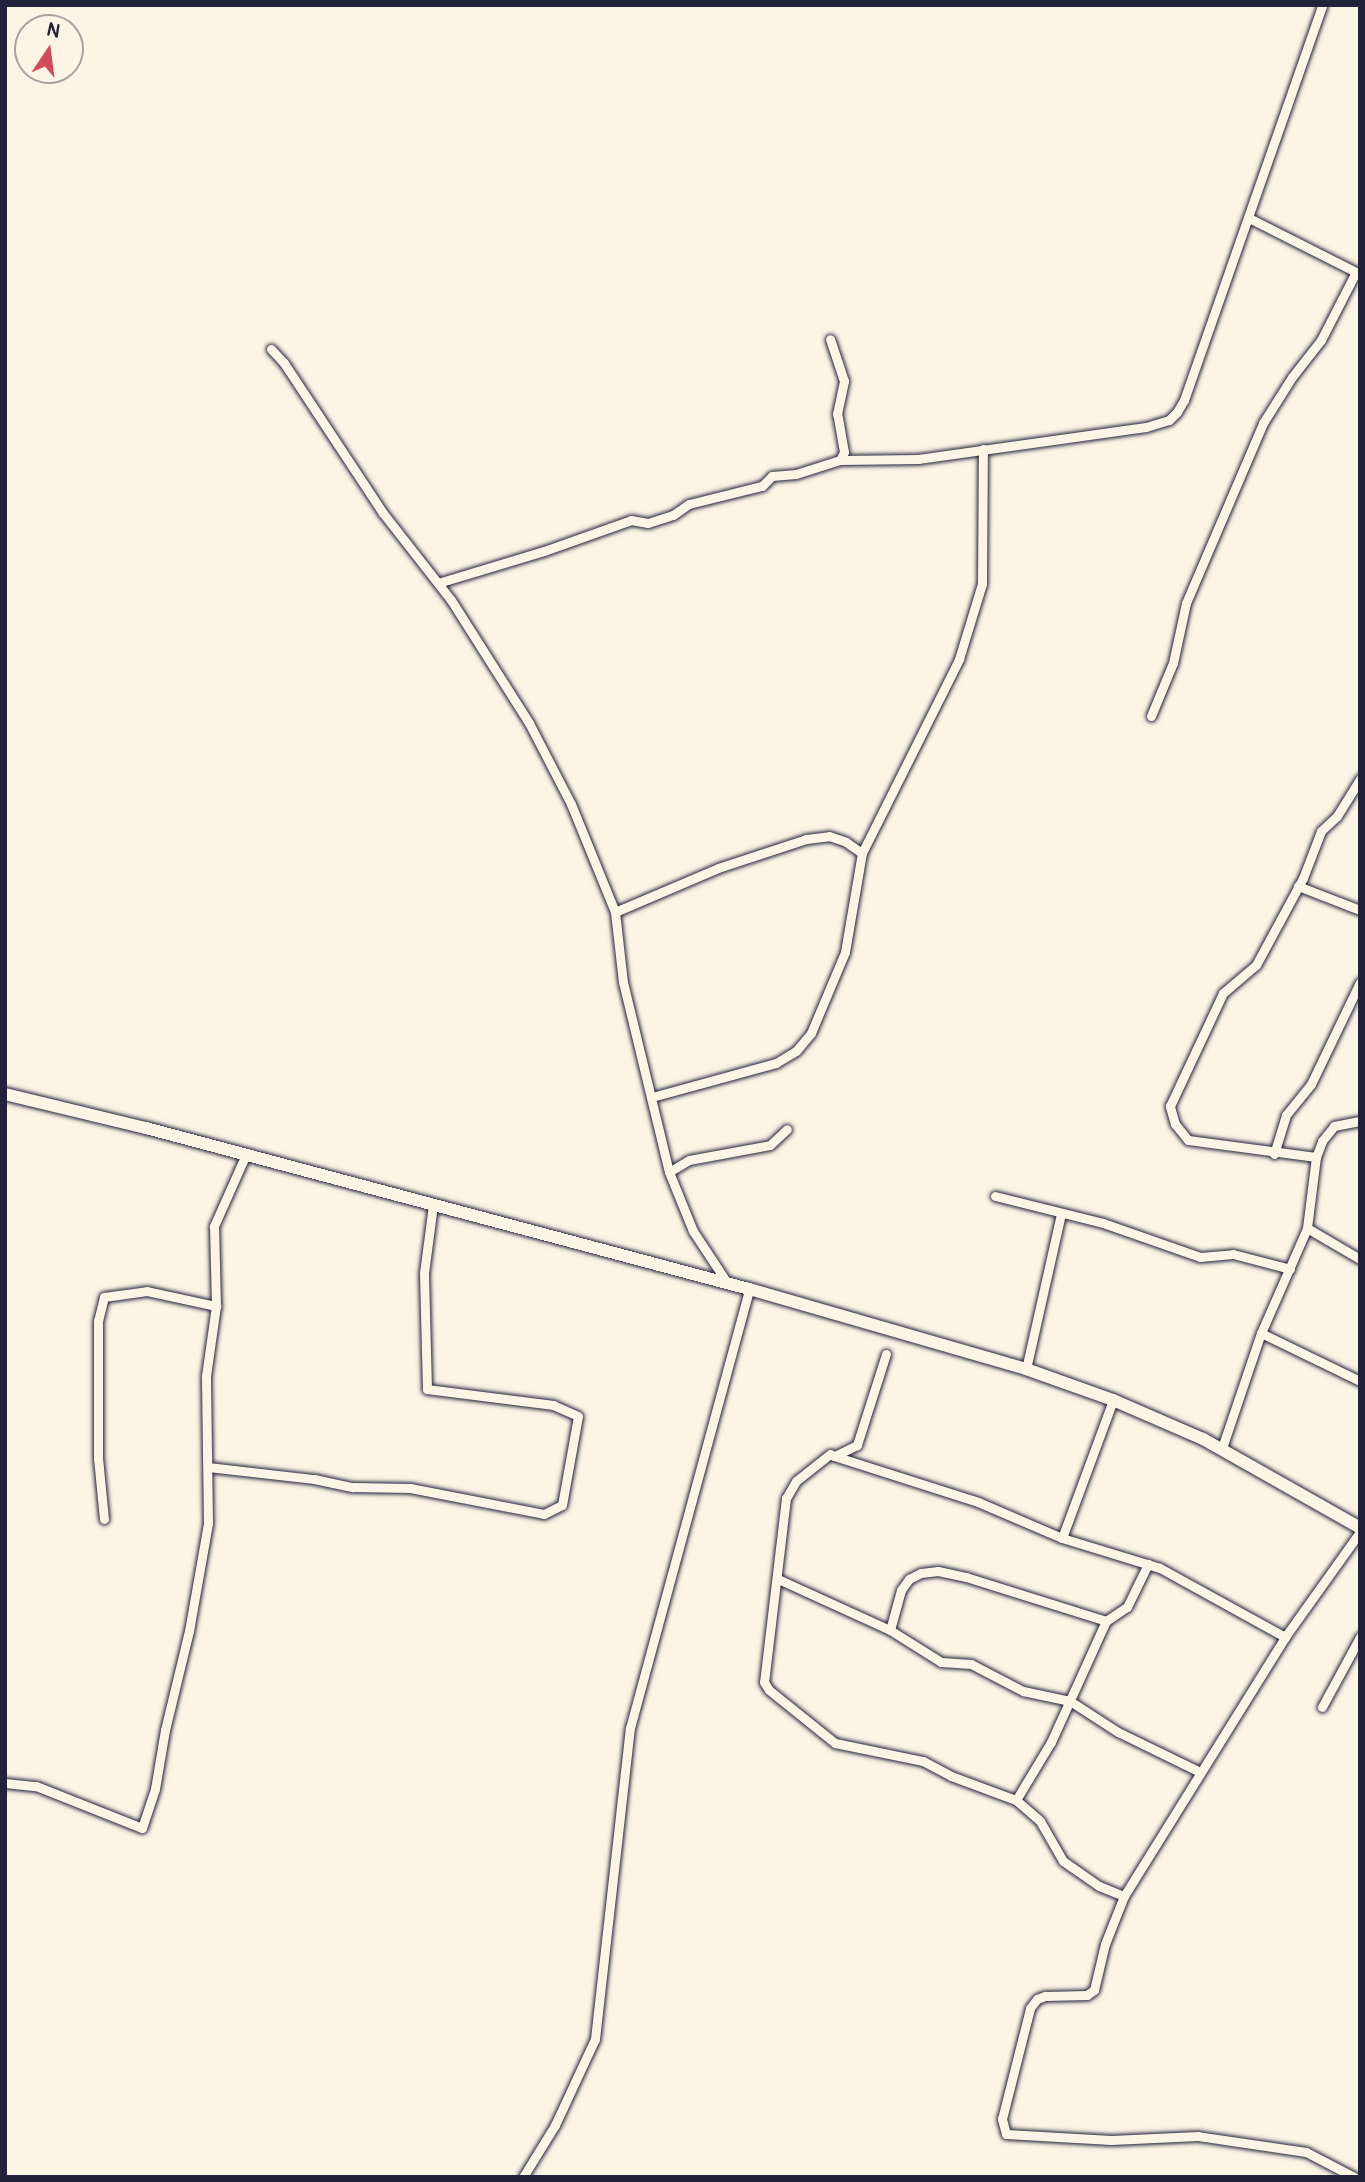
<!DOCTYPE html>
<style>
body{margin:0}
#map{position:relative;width:1365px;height:2182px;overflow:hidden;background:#fcf5e5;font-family:Pangolin,sans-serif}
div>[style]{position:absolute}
.roads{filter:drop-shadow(0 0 2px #22223b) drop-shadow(0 0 2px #22223b)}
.minor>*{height:9px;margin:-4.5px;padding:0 4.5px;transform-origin:4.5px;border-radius:4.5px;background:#fcf5e5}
.secondary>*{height:12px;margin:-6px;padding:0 6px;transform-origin:6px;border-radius:6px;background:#fcf5e5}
span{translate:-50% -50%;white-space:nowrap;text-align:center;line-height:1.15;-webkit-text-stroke:7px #fcf5e5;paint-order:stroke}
.frame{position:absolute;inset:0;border:7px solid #22223b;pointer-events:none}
.north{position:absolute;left:14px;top:14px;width:70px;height:70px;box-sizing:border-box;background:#fcf5e5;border:2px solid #a5a1a1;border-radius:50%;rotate:13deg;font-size:19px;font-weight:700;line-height:28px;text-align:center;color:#22223b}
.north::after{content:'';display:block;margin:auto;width:24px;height:32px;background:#d1495b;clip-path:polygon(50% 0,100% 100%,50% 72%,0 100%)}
</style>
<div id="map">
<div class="roads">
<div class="minor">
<div style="left:1249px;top:218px;width:122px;rotate:26.8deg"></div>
<div style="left:271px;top:349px;width:19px;rotate:47deg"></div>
<div style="left:284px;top:363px;width:180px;rotate:56.6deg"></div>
<div style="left:383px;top:513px;width:110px;rotate:52deg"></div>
<div style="left:451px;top:600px;width:146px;rotate:57.6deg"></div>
<div style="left:529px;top:723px;width:91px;rotate:62.6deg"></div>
<div style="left:571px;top:804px;width:117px;rotate:67.8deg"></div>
<div style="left:615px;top:912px;width:70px;rotate:83.5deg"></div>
<div style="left:623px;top:982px;width:195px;rotate:76.4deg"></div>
<div style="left:669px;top:1172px;width:64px;rotate:67.9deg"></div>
<div style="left:693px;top:1231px;width:64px;rotate:56.6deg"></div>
<div style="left:840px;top:460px;width:78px;rotate:-0.7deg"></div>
<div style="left:918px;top:459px;width:230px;rotate:-8deg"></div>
<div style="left:1146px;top:427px;width:24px;rotate:-17deg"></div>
<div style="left:1169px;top:420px;width:11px;rotate:-45deg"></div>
<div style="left:1177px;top:412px;width:14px;rotate:-60deg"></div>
<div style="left:1184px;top:400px;width:418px;rotate:-70.7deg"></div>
<div style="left:438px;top:583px;width:111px;rotate:-16.8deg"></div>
<div style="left:544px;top:551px;width:92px;rotate:-19.6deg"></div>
<div style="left:631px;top:520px;width:17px;rotate:10deg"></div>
<div style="left:648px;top:523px;width:26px;rotate:-18deg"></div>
<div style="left:673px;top:515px;width:19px;rotate:-35deg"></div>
<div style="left:689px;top:504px;width:75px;rotate:-13.9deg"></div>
<div style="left:762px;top:486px;width:14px;rotate:-45deg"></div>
<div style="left:772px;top:476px;width:24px;rotate:-5deg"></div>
<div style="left:796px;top:474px;width:46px;rotate:-17.7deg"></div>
<div style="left:840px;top:460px;width:9px;rotate:-63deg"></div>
<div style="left:844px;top:452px;width:39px;rotate:-100deg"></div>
<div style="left:837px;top:414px;width:34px;rotate:-78deg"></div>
<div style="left:844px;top:381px;width:44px;rotate:-108.4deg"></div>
<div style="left:1151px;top:716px;width:57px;rotate:-67.5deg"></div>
<div style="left:1173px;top:663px;width:61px;rotate:-77.8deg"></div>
<div style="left:1186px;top:603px;width:196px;rotate:-66.8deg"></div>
<div style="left:1263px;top:423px;width:54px;rotate:-57.8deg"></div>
<div style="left:1292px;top:377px;width:47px;rotate:-51.9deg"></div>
<div style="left:1321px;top:340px;width:76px;rotate:-62.8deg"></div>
<div style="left:1298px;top:886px;width:66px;rotate:21.2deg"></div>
<div style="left:615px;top:912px;width:112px;rotate:-23.1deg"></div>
<div style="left:718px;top:868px;width:93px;rotate:-18.2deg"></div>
<div style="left:806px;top:839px;width:23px;rotate:-7deg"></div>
<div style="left:829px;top:836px;width:18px;rotate:19deg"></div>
<div style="left:846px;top:842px;width:19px;rotate:35deg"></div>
<div style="left:652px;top:1097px;width:129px;rotate:-15.3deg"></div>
<div style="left:776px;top:1063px;width:23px;rotate:-31deg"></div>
<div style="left:796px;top:1051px;width:23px;rotate:-50deg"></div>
<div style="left:811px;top:1033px;width:88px;rotate:-67.2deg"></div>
<div style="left:845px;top:952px;width:100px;rotate:-80.3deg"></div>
<div style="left:862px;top:853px;width:217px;rotate:-63.4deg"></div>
<div style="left:959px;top:659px;width:78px;rotate:-73deg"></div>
<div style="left:982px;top:584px;width:135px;rotate:-89.6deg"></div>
<div style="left:1274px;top:1154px;width:41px;rotate:-72.9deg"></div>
<div style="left:1286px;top:1115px;width:40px;rotate:-51deg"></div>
<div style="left:1311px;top:1084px;width:113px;rotate:-64.3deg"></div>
<div style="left:1316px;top:1157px;width:129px;rotate:-172.4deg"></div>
<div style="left:1188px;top:1140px;width:21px;rotate:-129deg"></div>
<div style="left:1175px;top:1124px;width:19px;rotate:-106deg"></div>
<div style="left:1170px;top:1106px;width:125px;rotate:-64.9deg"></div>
<div style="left:1223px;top:993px;width:43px;rotate:-40.3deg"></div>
<div style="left:1256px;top:965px;width:99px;rotate:-61.6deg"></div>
<div style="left:1303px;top:878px;width:50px;rotate:-69deg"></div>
<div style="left:1321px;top:831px;width:22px;rotate:-43deg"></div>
<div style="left:1337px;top:816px;width:44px;rotate:-58.1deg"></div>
<div style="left:669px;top:1172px;width:23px;rotate:-31deg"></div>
<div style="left:689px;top:1160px;width:82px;rotate:-10.5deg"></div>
<div style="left:770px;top:1145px;width:23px;rotate:-43deg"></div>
<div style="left:995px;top:1196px;width:111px;rotate:14deg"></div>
<div style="left:1103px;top:1223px;width:103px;rotate:19.3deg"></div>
<div style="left:1200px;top:1257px;width:33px;rotate:-5deg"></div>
<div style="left:1233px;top:1254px;width:59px;rotate:14.7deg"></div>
<div style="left:1307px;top:1228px;width:61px;rotate:30.3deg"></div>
<div style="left:1261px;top:1333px;width:110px;rotate:25.9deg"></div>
<div style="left:886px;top:1354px;width:96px;rotate:107.7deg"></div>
<div style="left:857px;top:1445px;width:25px;rotate:154deg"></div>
<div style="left:834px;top:1456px;width:4px;rotate:-153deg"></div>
<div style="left:830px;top:1454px;width:43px;rotate:141.5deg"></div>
<div style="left:796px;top:1481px;width:20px;rotate:120deg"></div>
<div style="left:786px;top:1498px;width:185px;rotate:96.8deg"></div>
<div style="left:764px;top:1682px;width:9px;rotate:58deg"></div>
<div style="left:769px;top:1690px;width:85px;rotate:38.8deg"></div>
<div style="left:835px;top:1743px;width:90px;rotate:11.6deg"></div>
<div style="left:923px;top:1761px;width:32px;rotate:28deg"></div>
<div style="left:951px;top:1776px;width:69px;rotate:20.3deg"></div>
<div style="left:1016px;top:1800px;width:32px;rotate:41deg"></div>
<div style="left:1040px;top:1821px;width:46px;rotate:60.1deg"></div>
<div style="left:1063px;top:1861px;width:44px;rotate:34.8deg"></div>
<div style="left:1099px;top:1886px;width:27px;rotate:22deg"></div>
<div style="left:1026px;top:1369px;width:159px;rotate:-77.3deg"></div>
<div style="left:1222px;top:1448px;width:121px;rotate:-71.3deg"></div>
<div style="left:1261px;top:1333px;width:115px;rotate:-66.3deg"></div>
<div style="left:1307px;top:1228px;width:72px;rotate:-82.8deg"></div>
<div style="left:1316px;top:1157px;width:17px;rotate:-69deg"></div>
<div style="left:1322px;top:1141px;width:19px;rotate:-51deg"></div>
<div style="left:1334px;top:1126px;width:26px;rotate:-11deg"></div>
<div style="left:834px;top:1456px;width:151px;rotate:17.7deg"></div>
<div style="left:978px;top:1502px;width:91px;rotate:23.2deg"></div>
<div style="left:1062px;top:1538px;width:102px;rotate:17deg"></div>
<div style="left:1160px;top:1568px;width:143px;rotate:28.9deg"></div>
<div style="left:208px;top:1467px;width:107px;rotate:6.5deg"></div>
<div style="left:314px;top:1479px;width:40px;rotate:12deg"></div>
<div style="left:353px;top:1487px;width:57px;rotate:1deg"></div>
<div style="left:410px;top:1488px;width:136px;rotate:11deg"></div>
<div style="left:544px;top:1514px;width:20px;rotate:-27deg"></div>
<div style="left:562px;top:1505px;width:90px;rotate:-79.8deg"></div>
<div style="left:578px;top:1416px;width:27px;rotate:-156deg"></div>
<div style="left:553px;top:1405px;width:127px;rotate:-172.8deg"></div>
<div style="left:427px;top:1389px;width:116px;rotate:-91.5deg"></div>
<div style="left:424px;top:1273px;width:69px;rotate:-82.5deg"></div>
<div style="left:104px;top:1519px;width:61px;rotate:-95.6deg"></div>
<div style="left:98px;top:1458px;width:137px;rotate:-90deg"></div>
<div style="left:98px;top:1321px;width:25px;rotate:-76deg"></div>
<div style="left:104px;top:1297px;width:43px;rotate:-7.9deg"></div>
<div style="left:147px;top:1291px;width:71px;rotate:12.3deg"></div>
<div style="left:1062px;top:1538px;width:147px;rotate:-69.7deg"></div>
<div style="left:778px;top:1579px;width:123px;rotate:24.5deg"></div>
<div style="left:890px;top:1630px;width:60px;rotate:32.1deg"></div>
<div style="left:941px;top:1662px;width:30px;rotate:4deg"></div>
<div style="left:971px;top:1664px;width:59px;rotate:27.4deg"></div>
<div style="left:1023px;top:1691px;width:48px;rotate:12deg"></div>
<div style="left:1070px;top:1701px;width:57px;rotate:32.9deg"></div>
<div style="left:1118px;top:1732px;width:91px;rotate:26deg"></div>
<div style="left:890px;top:1630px;width:41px;rotate:-74.6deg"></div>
<div style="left:901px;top:1590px;width:14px;rotate:-54deg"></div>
<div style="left:909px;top:1579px;width:13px;rotate:-27deg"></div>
<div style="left:921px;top:1573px;width:17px;rotate:-7deg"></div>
<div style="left:938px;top:1571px;width:29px;rotate:12deg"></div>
<div style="left:966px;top:1577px;width:147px;rotate:17.4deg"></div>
<div style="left:1106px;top:1621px;width:25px;rotate:-34deg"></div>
<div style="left:1127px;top:1607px;width:48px;rotate:-64deg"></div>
<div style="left:1322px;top:1707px;width:80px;rotate:-61.5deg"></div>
<div style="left:5px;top:1783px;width:31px;rotate:6deg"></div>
<div style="left:36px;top:1786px;width:114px;rotate:21.6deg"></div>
<div style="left:142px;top:1828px;width:41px;rotate:-71.6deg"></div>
<div style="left:155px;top:1789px;width:60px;rotate:-80.4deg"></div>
<div style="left:165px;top:1730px;width:102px;rotate:-76.4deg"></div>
<div style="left:189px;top:1631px;width:110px;rotate:-80deg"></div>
<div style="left:208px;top:1523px;width:147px;rotate:-90.8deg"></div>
<div style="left:206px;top:1376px;width:71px;rotate:-81.9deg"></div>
<div style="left:216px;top:1306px;width:80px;rotate:-91.4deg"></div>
<div style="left:214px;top:1226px;width:79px;rotate:-66deg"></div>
<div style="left:1016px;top:1800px;width:68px;rotate:-58.9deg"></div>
<div style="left:1051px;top:1742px;width:133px;rotate:-65.6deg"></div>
<div style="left:523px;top:2177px;width:61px;rotate:-58.4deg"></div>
<div style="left:555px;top:2125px;width:95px;rotate:-65.1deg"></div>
<div style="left:595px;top:2039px;width:313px;rotate:-83.6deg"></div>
<div style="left:630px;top:1728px;width:455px;rotate:-74.8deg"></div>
<div style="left:1354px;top:2177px;width:54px;rotate:-152.5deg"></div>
<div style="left:1306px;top:2152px;width:109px;rotate:-171.6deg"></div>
<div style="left:1198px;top:2136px;width:87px;rotate:177.4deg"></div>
<div style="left:1111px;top:2140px;width:105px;rotate:-176.7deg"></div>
<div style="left:1006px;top:2134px;width:16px;rotate:-105deg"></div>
<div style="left:1002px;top:2119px;width:114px;rotate:-75.8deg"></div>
<div style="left:1030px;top:2008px;width:11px;rotate:-52deg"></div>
<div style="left:1037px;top:1999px;width:9px;rotate:-21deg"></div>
<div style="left:1045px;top:1996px;width:42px;rotate:-1.4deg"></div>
<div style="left:1087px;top:1995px;width:9px;rotate:-36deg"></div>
<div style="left:1094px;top:1990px;width:47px;rotate:-76.6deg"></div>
<div style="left:1105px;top:1944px;width:52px;rotate:-68.4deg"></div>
<div style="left:1124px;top:1896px;width:305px;rotate:-58.1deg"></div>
<div style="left:1285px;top:1637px;width:129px;rotate:-54.5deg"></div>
</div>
<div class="secondary">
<div style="left:5px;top:1094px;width:145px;rotate:13.6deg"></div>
<div style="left:146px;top:1128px;width:624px;rotate:14.95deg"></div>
<div style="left:749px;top:1289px;width:288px;rotate:16.1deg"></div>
<div style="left:1026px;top:1369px;width:92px;rotate:19.6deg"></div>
<div style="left:1113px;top:1400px;width:98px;rotate:23.4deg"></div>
<div style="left:1203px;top:1439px;width:180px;rotate:29.5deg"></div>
</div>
</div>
<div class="frame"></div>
<div class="north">N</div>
</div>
